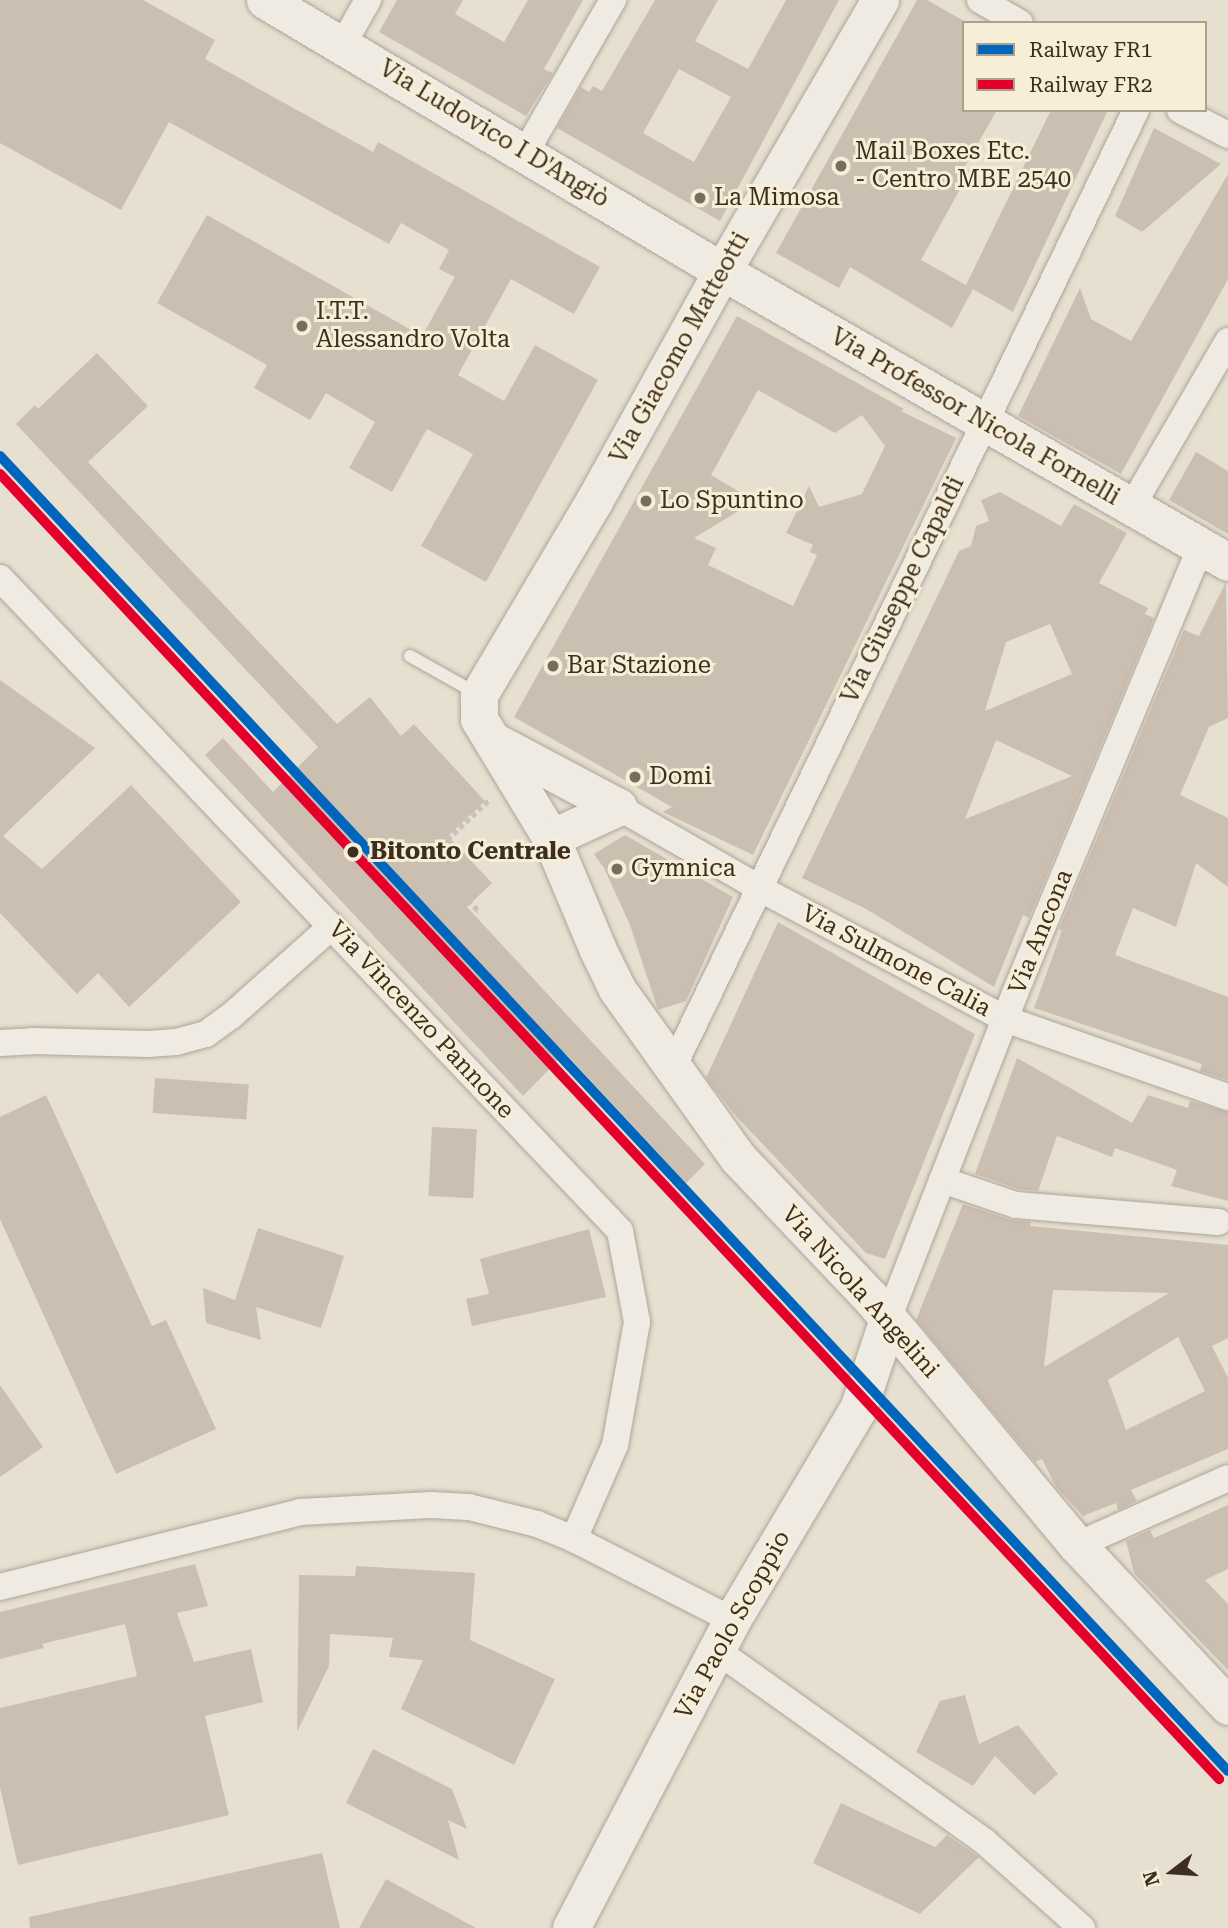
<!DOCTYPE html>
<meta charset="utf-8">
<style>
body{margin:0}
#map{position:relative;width:1228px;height:1928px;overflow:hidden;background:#e7e0d1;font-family:"Roboto Serif",serif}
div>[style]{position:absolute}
.building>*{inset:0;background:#cbbfb2;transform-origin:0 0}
.path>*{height:4.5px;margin-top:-2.25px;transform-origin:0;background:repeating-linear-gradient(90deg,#c8c2b9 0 5px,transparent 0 8.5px)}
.roads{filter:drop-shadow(0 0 2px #ada599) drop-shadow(0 0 2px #ada599)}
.lane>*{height:12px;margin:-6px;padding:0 6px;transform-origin:6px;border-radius:6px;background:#efebe3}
.street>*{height:26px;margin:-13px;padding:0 13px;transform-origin:13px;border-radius:13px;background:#efebe3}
.secondary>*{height:37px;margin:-18.5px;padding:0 18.5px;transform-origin:18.5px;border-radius:18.5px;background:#efebe3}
.rail-1>*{height:10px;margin:-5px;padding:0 5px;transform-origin:5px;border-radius:5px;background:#0065bd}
.rail-2>*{height:10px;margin:-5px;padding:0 5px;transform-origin:5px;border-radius:5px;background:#e4002b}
.dots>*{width:19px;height:19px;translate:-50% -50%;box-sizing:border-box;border:4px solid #f7eed8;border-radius:50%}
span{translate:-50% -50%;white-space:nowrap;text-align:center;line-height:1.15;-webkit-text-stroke:6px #f7eed8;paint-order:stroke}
.street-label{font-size:24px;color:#3d2e20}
.poi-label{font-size:24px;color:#3d2e20}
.left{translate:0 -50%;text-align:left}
.stop-label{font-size:24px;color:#3d2e20;font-weight:700}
.legend{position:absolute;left:962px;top:21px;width:245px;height:91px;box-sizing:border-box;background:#f7eed8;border:2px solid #ada18e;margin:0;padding:9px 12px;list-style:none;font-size:21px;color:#3d2e20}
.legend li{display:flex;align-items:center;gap:14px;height:35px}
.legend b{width:35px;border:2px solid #ada18e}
.north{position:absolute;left:1137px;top:1837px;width:70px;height:70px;-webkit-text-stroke:5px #f7eed8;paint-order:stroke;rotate:253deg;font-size:19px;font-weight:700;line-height:28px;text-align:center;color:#3d2e20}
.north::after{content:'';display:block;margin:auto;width:24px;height:32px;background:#3d2e20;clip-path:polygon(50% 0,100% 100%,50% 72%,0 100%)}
</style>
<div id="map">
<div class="building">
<div style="clip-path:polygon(0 0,143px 0,215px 40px,205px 59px,373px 152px,378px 142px,600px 267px,574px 314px,511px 279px,458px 375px,504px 401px,535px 345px,598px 380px,486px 582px,421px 546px,473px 454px,427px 429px,392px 492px,349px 468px,375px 422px,326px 393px,310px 420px,254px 388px,267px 365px,157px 303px,207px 215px,422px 336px,455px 277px,439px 269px,449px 250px,401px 223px,389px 244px,169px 122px,121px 210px,0 143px)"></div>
<div style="clip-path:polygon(397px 0,463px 0,455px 14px,504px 42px,528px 0,583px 0,544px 69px,553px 73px,526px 116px,379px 32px)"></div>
<div style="clip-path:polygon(evenodd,655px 0,718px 0,695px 41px,748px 69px,786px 0,839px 0,720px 221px,557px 128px,581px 87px,589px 92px,593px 86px,602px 91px,655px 0,679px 69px,731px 97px,694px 162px,643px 133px,679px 69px)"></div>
<div style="clip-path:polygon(917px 0,927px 0,964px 21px,964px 110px,997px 110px,964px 168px,970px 171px,921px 260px,973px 289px,952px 328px,850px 267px,839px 288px,776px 253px)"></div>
<div style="clip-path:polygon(1051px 110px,1108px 110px,1013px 312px,966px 285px)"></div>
<div style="clip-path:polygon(1154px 128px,1221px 164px,1142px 232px,1115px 216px)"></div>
<div style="clip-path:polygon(1228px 174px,1228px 279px,1121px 474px,1018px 416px,1080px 288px,1091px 319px,1131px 341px)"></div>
<div style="clip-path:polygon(evenodd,737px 316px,904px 409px,901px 411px,956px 438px,753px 855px,663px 812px,672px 807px,514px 717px,737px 316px,758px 390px,835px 433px,862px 415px,885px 446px,862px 494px,819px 507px,809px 486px,786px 533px,813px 545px,810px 552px,817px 555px,793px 606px,708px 565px,716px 548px,694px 538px,755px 501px,711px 475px,758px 390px)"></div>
<div style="clip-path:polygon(97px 353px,148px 406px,88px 462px,337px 724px,370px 697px,401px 736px,414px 724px,485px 801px,448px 836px,492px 883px,467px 907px,705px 1164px,686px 1183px,565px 1053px,523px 1096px,205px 755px,223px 738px,273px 792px,318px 747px,16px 424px,35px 405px,38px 409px)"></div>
<div style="clip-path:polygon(1196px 452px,1228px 471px,1228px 534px,1169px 500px)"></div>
<div style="clip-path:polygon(evenodd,1000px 492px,1061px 526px,1074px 504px,1127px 533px,1099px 583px,1148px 608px,1145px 614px,1154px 618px,1029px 918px,1023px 915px,994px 987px,866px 909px,802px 878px,959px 551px,971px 546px,976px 526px,989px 521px,981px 500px,1000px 492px,1050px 624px,1072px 674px,985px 711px,1006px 642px,1050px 624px,1000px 492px,996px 740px,1072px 776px,965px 819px,996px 740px)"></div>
<div style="clip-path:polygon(1226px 582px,1228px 718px,1209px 727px,1180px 795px,1228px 818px,1228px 887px,1196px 863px,1176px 927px,1133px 908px,1115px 955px,1228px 997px,1228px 1080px,1200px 1071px,1202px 1064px,1034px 1008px,1062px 930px,1059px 929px,1184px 630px,1199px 636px)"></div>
<div style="clip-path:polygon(0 680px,95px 748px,3px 836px,42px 869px,131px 785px,241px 902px,129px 1007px,98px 973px,77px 994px,0 913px)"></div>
<div style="clip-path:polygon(625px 835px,733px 897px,686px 1001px,658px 1010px,630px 925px,604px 868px,594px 854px)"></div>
<div style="clip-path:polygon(778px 922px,975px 1034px,885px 1259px,866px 1253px,736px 1116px,706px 1078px)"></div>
<div style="clip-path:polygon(1017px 1058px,1132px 1123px,1148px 1095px,1188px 1108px,1190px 1101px,1228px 1112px,1228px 1201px,1171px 1186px,1177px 1170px,1115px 1148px,1112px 1157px,1057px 1136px,1038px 1191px,1019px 1189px,975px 1174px)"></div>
<div style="left:155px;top:1078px;width:94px;height:35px;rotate:4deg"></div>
<div style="clip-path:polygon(46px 1095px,152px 1326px,166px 1320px,216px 1429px,116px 1474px,0 1219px,0 1117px)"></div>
<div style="left:432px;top:1127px;width:45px;height:69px;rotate:3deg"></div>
<div style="clip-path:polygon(evenodd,963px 1204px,1011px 1220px,1031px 1222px,1030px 1226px,1228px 1245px,1228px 1338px,1212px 1346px,1228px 1378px,1228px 1449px,1131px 1490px,1137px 1501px,1118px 1510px,1116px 1503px,1083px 1516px,1056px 1487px,1042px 1459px,1035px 1462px,916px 1320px,963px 1204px,1053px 1290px,1169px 1293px,1044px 1367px,1053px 1290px,963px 1204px,1178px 1337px,1205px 1391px,1126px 1430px,1108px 1380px,1178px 1337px)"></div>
<div style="clip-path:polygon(258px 1228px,344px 1256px,321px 1328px,256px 1307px,261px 1340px,206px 1323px,203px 1288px,235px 1300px)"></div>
<div style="clip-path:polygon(589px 1229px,606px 1297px,472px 1326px,466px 1299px,489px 1294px,480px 1259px)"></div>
<div style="clip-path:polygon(0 1385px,43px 1447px,0 1477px)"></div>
<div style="clip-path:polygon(1228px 1505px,1228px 1569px,1205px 1580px,1228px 1604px,1228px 1670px,1134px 1573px,1126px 1541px,1150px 1530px,1154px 1538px)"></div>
<div style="clip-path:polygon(195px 1564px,208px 1606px,177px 1613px,194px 1662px,251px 1649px,263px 1702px,205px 1716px,229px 1815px,18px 1865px,0 1788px,0 1708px,137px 1676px,125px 1624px,42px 1644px,44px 1648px,0 1659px,0 1612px)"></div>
<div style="clip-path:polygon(356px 1566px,475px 1573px,470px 1640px,555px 1679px,514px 1765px,401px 1709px,423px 1660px,389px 1657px,393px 1638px,330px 1634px,329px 1666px,297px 1732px,299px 1575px,355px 1576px)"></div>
<div style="clip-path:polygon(965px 1695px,979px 1744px,1018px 1725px,1058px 1774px,1034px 1795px,995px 1756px,973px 1786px,916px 1752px,940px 1701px)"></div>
<div style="clip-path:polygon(373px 1749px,452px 1789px,467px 1829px,448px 1820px,459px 1860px,346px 1803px)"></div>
<div style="clip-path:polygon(841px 1803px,935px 1847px,947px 1835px,979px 1857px,920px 1914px,813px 1863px)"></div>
<div style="clip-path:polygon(322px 1853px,340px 1928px,30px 1928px,29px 1917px)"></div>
<div style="clip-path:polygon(386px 1879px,476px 1928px,359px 1928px)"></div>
</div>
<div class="path">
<div style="left:414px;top:871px;width:72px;rotate:46.1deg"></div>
<div style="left:464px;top:923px;width:18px;rotate:-45deg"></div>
<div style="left:477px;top:910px;width:72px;rotate:-132.2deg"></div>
<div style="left:429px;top:857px;width:83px;rotate:-43.5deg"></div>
<div style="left:319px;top:872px;width:11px;rotate:-45deg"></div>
<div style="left:327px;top:864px;width:139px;rotate:46.8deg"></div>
</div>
<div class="roads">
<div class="lane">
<div style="left:410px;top:656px;width:76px;rotate:29.3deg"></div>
</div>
<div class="street">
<div style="left:980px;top:0;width:46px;rotate:29.9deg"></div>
<div style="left:343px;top:44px;width:51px;rotate:-60.4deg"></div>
<div style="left:1180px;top:110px;width:54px;rotate:27.5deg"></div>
<div style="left:525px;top:153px;width:177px;rotate:-60.1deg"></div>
<div style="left:1132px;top:506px;width:191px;rotate:-59.8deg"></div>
<div style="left:0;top:578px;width:900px;rotate:46.48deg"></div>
<div style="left:620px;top:1231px;width:93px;rotate:79.4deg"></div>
<div style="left:637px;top:1322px;width:125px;rotate:100.1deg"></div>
<div style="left:615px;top:1445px;width:103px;rotate:113.6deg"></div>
<div style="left:618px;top:807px;width:165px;rotate:29.8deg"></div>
<div style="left:761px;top:889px;width:276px;rotate:28deg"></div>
<div style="left:1005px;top:1019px;width:236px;rotate:19.3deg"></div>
<div style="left:0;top:1043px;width:33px;rotate:-3deg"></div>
<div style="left:33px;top:1041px;width:115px;rotate:1.5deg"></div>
<div style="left:148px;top:1044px;width:28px;rotate:-4deg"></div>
<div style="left:176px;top:1042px;width:31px;rotate:-15deg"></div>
<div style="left:206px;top:1034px;width:31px;rotate:-36deg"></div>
<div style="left:231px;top:1016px;width:135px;rotate:-41.7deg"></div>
<div style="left:672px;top:1069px;width:1065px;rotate:-64.18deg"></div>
<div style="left:942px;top:1180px;width:78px;rotate:18.7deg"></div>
<div style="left:1016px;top:1205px;width:203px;rotate:4.8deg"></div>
<div style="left:888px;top:1319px;width:350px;rotate:-68.7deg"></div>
<div style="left:1015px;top:993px;width:483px;rotate:-67.4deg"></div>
<div style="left:1077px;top:1545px;width:165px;rotate:-23.9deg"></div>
<div style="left:0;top:1587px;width:309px;rotate:-14deg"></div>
<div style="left:300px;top:1512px;width:131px;rotate:-3.1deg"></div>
<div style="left:431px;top:1505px;width:38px;rotate:3deg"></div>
<div style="left:469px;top:1507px;width:70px;rotate:14deg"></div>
<div style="left:537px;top:1524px;width:40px;rotate:22deg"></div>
<div style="left:574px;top:1539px;width:178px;rotate:27.1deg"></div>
<div style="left:716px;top:1650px;width:330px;rotate:35.5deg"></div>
<div style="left:985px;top:1842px;width:130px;rotate:41.6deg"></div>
</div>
<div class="secondary">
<div style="left:265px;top:0;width:531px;rotate:30.67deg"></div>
<div style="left:722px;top:271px;width:584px;rotate:29.9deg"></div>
<div style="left:880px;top:0;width:314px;rotate:120.2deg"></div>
<div style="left:722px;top:271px;width:263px;rotate:119.1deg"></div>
<div style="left:594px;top:501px;width:226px;rotate:120.7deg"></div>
<div style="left:479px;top:695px;width:24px;rotate:90deg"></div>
<div style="left:479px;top:719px;width:139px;rotate:58.8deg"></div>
<div style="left:551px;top:838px;width:121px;rotate:67.2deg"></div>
<div style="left:598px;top:950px;width:43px;rotate:64deg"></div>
<div style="left:617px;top:989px;width:208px;rotate:54.4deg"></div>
<div style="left:738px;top:1158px;width:193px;rotate:46.5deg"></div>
<div style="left:871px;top:1298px;width:322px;rotate:50.2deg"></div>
<div style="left:1077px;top:1545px;width:221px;rotate:46.8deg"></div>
<div style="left:492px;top:740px;width:143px;rotate:28deg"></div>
<div style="left:551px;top:838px;width:74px;rotate:-24.8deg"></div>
<div style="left:571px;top:1928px;width:348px;rotate:-62.4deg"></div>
<div style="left:732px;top:1620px;width:246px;rotate:-59.2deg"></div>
<div style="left:858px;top:1409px;width:95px;rotate:-71.6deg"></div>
</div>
</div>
<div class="rail-1">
<div style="left:0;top:456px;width:1799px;rotate:46.96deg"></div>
</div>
<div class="rail-2">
<div style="left:0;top:474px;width:1786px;rotate:46.95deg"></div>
</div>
<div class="dots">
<div style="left:841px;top:166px;background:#786c5e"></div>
<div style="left:700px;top:198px;background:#786c5e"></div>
<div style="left:302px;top:326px;background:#786c5e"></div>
<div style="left:646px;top:501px;background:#786c5e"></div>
<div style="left:553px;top:666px;background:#786c5e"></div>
<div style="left:635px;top:777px;background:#786c5e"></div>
<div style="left:353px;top:852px;background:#3d2e20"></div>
<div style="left:617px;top:869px;background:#786c5e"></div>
</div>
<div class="street-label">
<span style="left:494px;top:134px;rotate:31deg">Via Ludovico I D'Angiò</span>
<span style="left:680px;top:348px;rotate:-61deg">Via Giacomo Matteotti</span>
<span style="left:975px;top:417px;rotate:30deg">Via Professor Nicola Fornelli</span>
<span style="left:903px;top:590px;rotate:-64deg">Via Giuseppe Capaldi</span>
<span style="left:1041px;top:932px;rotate:-68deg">Via Ancona</span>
<span style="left:896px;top:961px;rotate:28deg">Via Sulmone Calia</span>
<span style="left:421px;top:1020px;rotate:47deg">Via Vincenzo Pannone</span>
<span style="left:860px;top:1292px;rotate:48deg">Via Nicola Angelini</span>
<span style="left:733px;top:1625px;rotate:-61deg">Via Paolo Scoppio</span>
</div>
<div class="poi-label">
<span class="left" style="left:855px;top:166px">Mail Boxes Etc.<br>- Centro MBE 2540</span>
<span class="left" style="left:714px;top:198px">La Mimosa</span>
<span class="left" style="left:316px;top:326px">I.T.T.<br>Alessandro Volta</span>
<span class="left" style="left:660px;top:501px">Lo Spuntino</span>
<span class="left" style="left:567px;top:666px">Bar Stazione</span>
<span class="left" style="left:649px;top:777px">Domi</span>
<span class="left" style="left:631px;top:869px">Gymnica</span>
</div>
<div class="stop-label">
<span class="left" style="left:370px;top:852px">Bitonto Centrale</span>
</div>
<ul class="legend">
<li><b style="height:9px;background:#0065bd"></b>Railway FR1</li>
<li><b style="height:9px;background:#e4002b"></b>Railway FR2</li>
</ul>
<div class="north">N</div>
</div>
